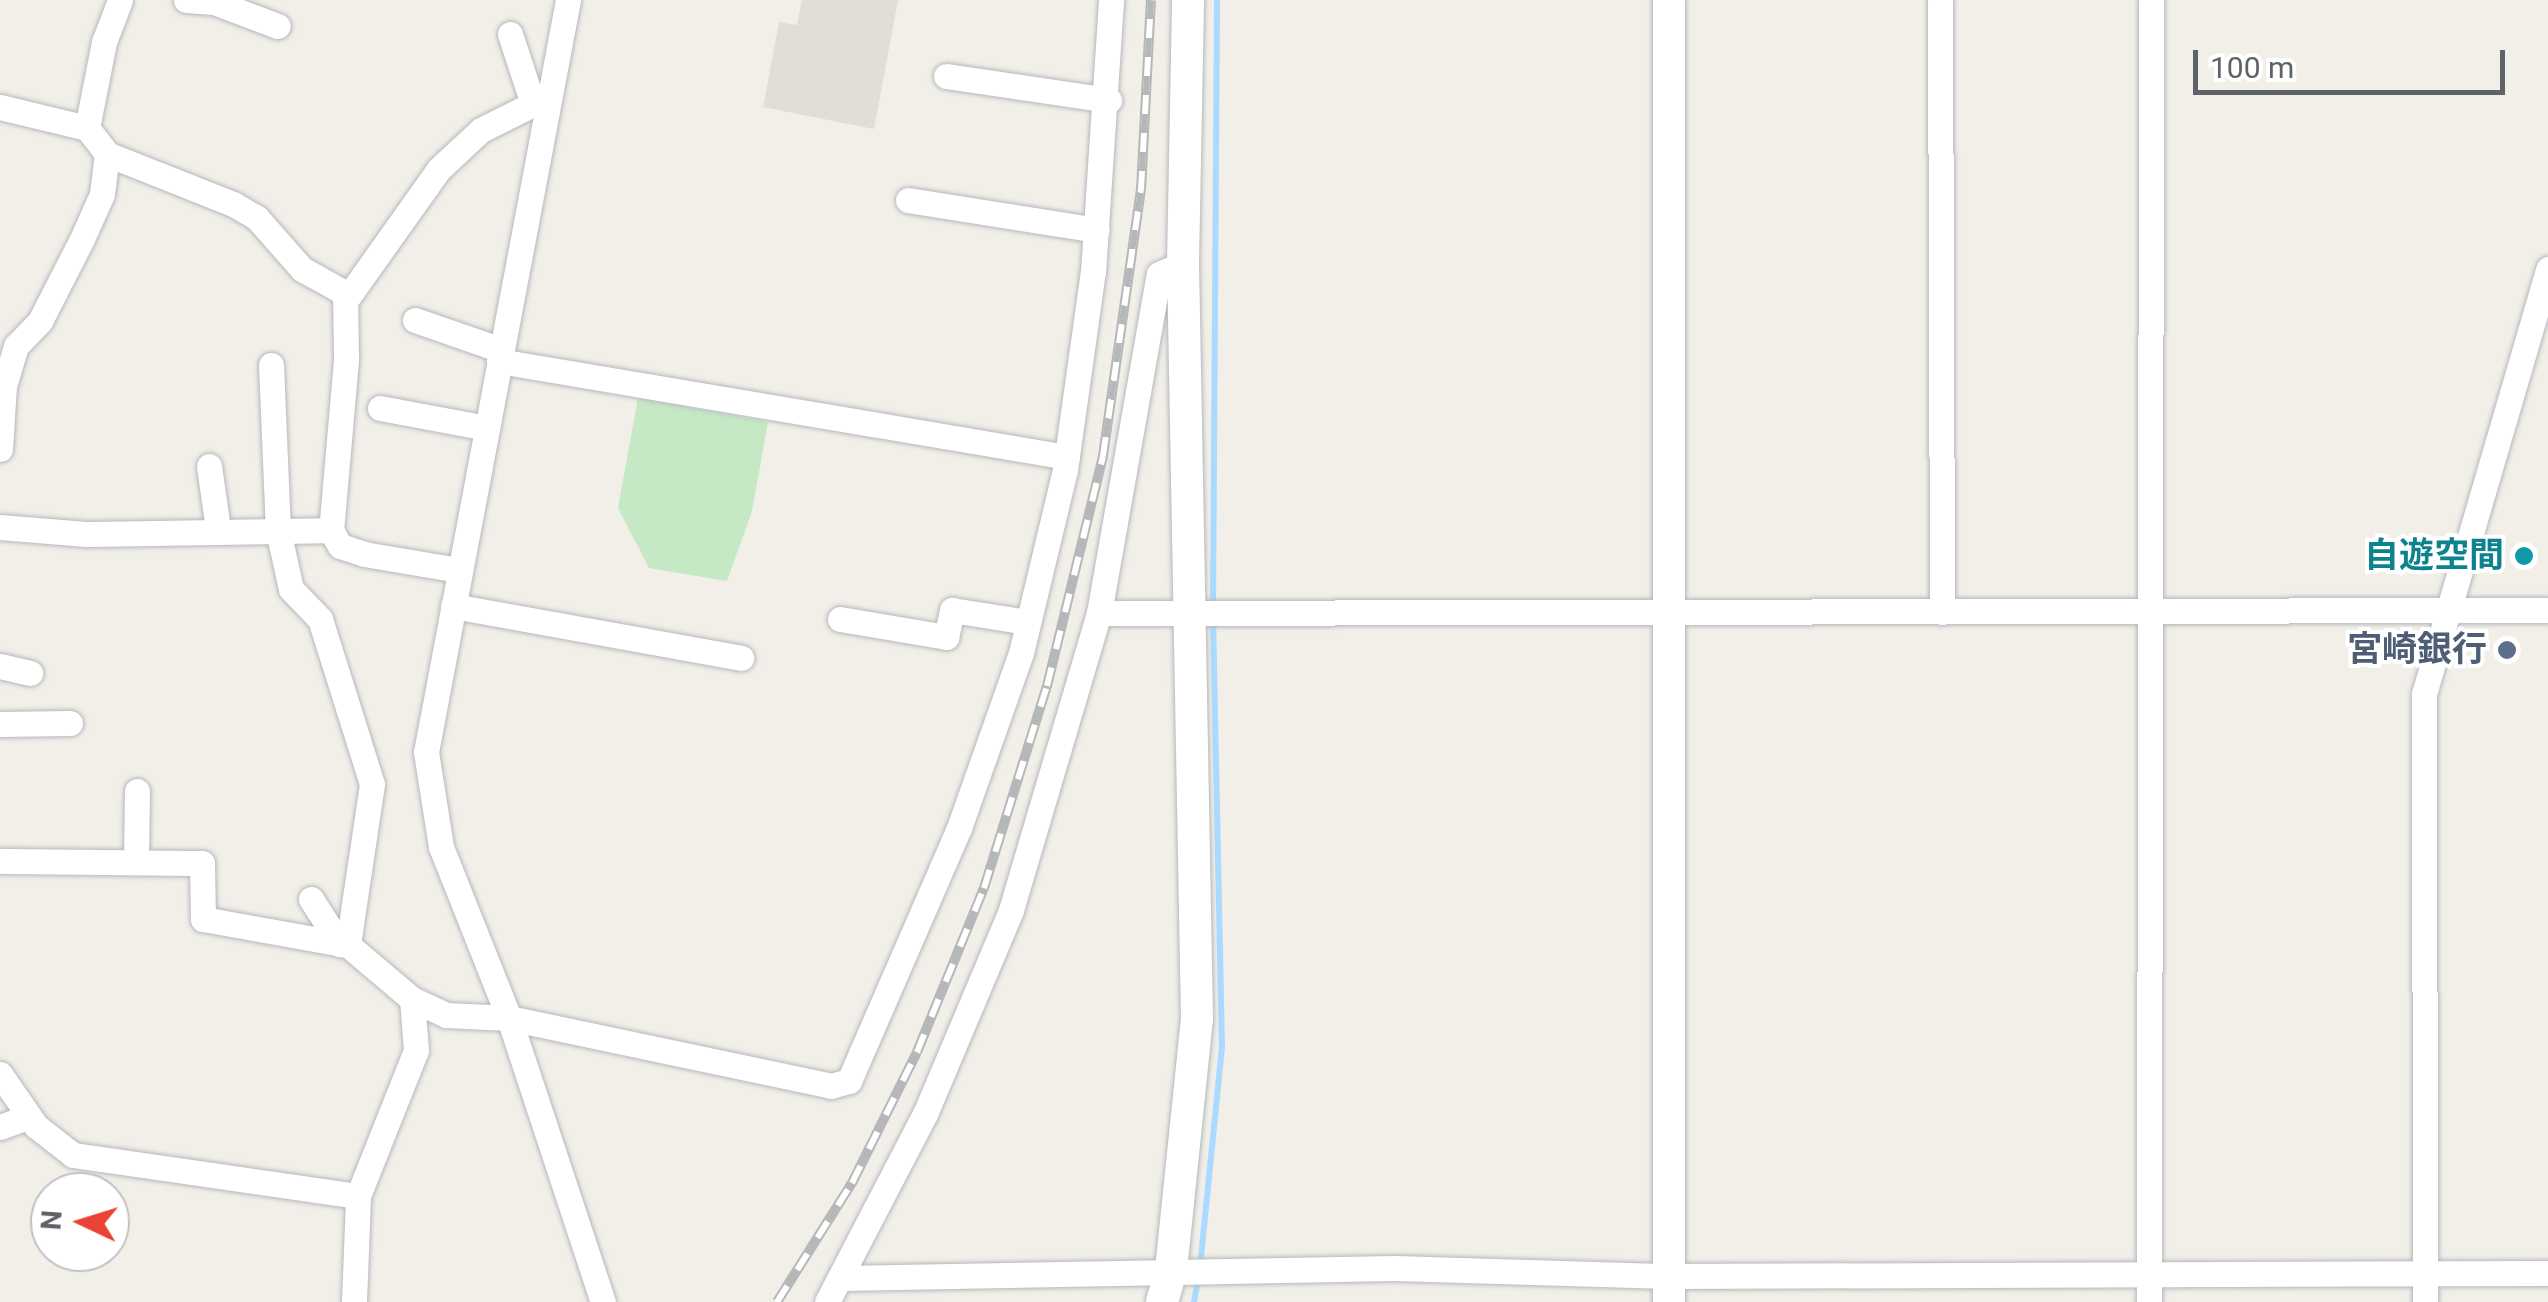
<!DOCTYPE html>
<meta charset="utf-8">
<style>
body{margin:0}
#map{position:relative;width:2548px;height:1302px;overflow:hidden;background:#f1efe8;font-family:Roboto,"Noto Sans JP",sans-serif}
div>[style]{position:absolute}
.education>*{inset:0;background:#e1ded6}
.green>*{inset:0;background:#c5e8c5}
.stream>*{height:6px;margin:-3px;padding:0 3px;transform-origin:3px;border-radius:3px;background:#aadaff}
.roads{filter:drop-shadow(0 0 2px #b5b8bc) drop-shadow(0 0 2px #b5b8bc)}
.minor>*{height:25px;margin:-12.5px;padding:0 12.5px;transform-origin:12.5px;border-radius:12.5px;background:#fff}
.tertiary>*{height:32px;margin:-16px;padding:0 16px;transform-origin:16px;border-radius:16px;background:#fff}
.rail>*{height:10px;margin-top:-5px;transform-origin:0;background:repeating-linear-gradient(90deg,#fff 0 19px,#b6b7b8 0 38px);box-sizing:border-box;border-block:2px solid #b6b7b8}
.dots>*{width:28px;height:28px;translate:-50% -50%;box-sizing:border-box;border:5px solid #fff;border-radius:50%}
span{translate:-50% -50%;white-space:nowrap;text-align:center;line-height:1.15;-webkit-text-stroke:8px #fff;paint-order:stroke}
.culture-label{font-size:35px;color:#0d838f;font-weight:700}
.right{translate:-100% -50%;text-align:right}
.service-label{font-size:35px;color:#4e5e75;font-weight:700}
.north{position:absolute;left:30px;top:1172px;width:100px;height:100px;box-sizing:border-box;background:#fff;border:2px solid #bfc1c3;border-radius:50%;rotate:274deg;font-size:28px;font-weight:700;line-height:40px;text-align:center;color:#5f6368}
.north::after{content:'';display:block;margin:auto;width:35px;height:45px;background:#ea4335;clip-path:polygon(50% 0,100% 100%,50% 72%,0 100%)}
.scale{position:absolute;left:2193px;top:50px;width:312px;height:45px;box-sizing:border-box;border:5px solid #5f6368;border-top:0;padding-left:12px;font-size:30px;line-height:35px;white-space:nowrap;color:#5f6368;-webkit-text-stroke:8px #fff;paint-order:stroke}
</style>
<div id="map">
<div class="education">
<div style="clip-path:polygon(802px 0,898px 0,874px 129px,763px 107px,779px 22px,797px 25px)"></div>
</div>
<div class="green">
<div style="clip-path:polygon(638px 398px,768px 422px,752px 511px,727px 581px,649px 568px,618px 508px)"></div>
</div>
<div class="stream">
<div style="left:1213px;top:609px;width:609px;rotate:-89.62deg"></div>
<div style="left:1200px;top:1267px;width:221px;rotate:-84.3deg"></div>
<div style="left:1222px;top:1047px;width:426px;rotate:-91.2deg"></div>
<div style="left:1194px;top:1302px;width:22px;rotate:-80deg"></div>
</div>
<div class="roads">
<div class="minor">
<div style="left:186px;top:0;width:28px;rotate:4deg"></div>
<div style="left:214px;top:2px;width:68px;rotate:20.6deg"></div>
<div style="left:568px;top:0;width:765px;rotate:100.69deg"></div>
<div style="left:426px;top:752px;width:96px;rotate:81deg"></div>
<div style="left:441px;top:847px;width:184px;rotate:68.3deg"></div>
<div style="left:509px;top:1018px;width:299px;rotate:71.7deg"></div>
<div style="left:1940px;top:0;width:612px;rotate:89.81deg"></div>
<div style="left:510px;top:34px;width:74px;rotate:71.8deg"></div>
<div style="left:946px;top:76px;width:165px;rotate:8.4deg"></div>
<div style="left:0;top:107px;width:89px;rotate:13.6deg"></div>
<div style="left:87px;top:128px;width:33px;rotate:52deg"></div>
<div style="left:107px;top:154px;width:136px;rotate:21.6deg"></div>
<div style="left:233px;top:204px;width:28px;rotate:30deg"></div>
<div style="left:257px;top:218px;width:68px;rotate:48.6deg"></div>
<div style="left:302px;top:269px;width:49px;rotate:29.2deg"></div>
<div style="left:345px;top:293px;width:67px;rotate:89.1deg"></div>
<div style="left:346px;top:360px;width:171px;rotate:95deg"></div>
<div style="left:331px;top:530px;width:18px;rotate:61deg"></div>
<div style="left:340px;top:546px;width:25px;rotate:18deg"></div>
<div style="left:364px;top:554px;width:96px;rotate:9.6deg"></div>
<div style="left:87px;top:128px;width:88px;rotate:-78.8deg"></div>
<div style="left:104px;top:42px;width:45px;rotate:-69.1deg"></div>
<div style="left:908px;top:200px;width:191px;rotate:9deg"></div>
<div style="left:348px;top:297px;width:157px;rotate:-54.6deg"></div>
<div style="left:439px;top:169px;width:57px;rotate:-42.9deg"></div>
<div style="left:481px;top:130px;width:58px;rotate:-26.6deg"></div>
<div style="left:533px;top:104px;width:14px;rotate:12deg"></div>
<div style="left:415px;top:320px;width:91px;rotate:19.2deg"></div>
<div style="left:499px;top:361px;width:576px;rotate:9.59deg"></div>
<div style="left:271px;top:365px;width:165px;rotate:87.6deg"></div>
<div style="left:278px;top:530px;width:60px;rotate:77.6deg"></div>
<div style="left:291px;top:589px;width:42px;rotate:46deg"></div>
<div style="left:320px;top:619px;width:173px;rotate:72.5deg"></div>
<div style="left:372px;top:784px;width:163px;rotate:98.5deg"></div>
<div style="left:380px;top:408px;width:109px;rotate:10.6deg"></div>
<div style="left:0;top:449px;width:63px;rotate:-86.4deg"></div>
<div style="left:4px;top:386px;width:42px;rotate:-73.3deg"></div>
<div style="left:16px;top:346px;width:35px;rotate:-46deg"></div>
<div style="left:40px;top:321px;width:92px;rotate:-62.9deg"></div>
<div style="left:82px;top:239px;width:49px;rotate:-66deg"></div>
<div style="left:102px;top:194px;width:40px;rotate:-82.9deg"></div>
<div style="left:209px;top:466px;width:64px;rotate:81.9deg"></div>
<div style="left:0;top:527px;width:86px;rotate:4.7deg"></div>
<div style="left:86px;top:534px;width:245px;rotate:-0.9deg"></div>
<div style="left:453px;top:606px;width:293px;rotate:10.2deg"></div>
<div style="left:1099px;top:613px;width:1449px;rotate:-0.12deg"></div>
<div style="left:840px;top:619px;width:108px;rotate:9.6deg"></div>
<div style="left:946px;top:637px;width:28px;rotate:-77deg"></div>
<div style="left:952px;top:610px;width:77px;rotate:9deg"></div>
<div style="left:0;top:666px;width:31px;rotate:13deg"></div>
<div style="left:0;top:724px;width:70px;rotate:-0.8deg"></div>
<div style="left:0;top:861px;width:202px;rotate:0.6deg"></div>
<div style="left:202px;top:863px;width:56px;rotate:89deg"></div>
<div style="left:203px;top:919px;width:147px;rotate:10.2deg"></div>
<div style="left:348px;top:945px;width:84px;rotate:40.2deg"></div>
<div style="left:412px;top:999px;width:38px;rotate:25deg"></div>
<div style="left:446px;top:1015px;width:63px;rotate:2.7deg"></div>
<div style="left:509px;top:1018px;width:329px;rotate:11.9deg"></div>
<div style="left:831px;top:1086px;width:19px;rotate:-16deg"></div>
<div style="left:849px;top:1081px;width:276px;rotate:-66.5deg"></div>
<div style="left:959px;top:828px;width:186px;rotate:-70.5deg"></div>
<div style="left:1021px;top:653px;width:188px;rotate:-76.5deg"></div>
<div style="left:1065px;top:470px;width:200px;rotate:-82deg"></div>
<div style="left:1093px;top:272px;width:273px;rotate:-86.2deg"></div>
<div style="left:136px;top:861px;width:70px;rotate:-89.2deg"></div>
<div style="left:311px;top:899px;width:54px;rotate:57.2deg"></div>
<div style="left:0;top:1074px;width:63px;rotate:55.3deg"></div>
<div style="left:36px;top:1126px;width:47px;rotate:38.1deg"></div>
<div style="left:73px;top:1155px;width:288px;rotate:8.2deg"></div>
<div style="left:0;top:1127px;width:30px;rotate:-20deg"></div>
<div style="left:841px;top:1278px;width:554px;rotate:-1.03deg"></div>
<div style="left:1395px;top:1268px;width:274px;rotate:1.7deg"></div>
<div style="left:1669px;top:1276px;width:879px;rotate:-0.2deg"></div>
<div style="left:354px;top:1302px;width:106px;rotate:-87.8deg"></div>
<div style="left:358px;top:1196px;width:157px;rotate:-68.3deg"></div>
<div style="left:416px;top:1050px;width:51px;rotate:-94.5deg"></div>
<div style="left:827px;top:1302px;width:212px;rotate:-62.5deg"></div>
<div style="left:925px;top:1114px;width:221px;rotate:-67.1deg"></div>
<div style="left:1011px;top:910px;width:310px;rotate:-73.5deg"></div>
<div style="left:1099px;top:613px;width:344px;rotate:-80deg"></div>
<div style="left:1159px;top:274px;width:26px;rotate:-23deg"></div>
<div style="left:2149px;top:1302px;width:1302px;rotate:-89.91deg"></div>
<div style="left:2425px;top:1302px;width:608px;rotate:-90.09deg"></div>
<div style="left:2424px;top:694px;width:443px;rotate:-73.7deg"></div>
</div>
<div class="tertiary">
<div style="left:1669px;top:0;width:1302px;rotate:90deg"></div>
<div style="left:1162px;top:1302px;width:33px;rotate:-74deg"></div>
<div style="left:1171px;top:1270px;width:252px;rotate:-84.1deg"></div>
<div style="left:1197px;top:1019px;width:755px;rotate:-91.06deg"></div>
<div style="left:1183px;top:264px;width:264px;rotate:-88.9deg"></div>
</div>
</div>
<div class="rail">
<div style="left:777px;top:1302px;width:141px;rotate:-57.8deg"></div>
<div style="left:852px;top:1183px;width:146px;rotate:-63.6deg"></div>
<div style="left:917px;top:1052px;width:177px;rotate:-67.8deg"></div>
<div style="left:984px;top:888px;width:212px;rotate:-72.7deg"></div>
<div style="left:1047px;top:686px;width:237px;rotate:-76.3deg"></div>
<div style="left:1103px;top:456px;width:269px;rotate:-81.9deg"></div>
<div style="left:1141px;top:190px;width:190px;rotate:-87deg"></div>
</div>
<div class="dots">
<div style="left:2524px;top:556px;background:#0f9aa8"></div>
<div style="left:2507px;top:650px;background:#5c6f8a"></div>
</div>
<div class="culture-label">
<span class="right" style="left:2504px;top:556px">自遊空間</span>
</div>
<div class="service-label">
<span class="right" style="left:2487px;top:650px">宮崎銀行</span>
</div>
<div class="north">N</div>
<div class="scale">100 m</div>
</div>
